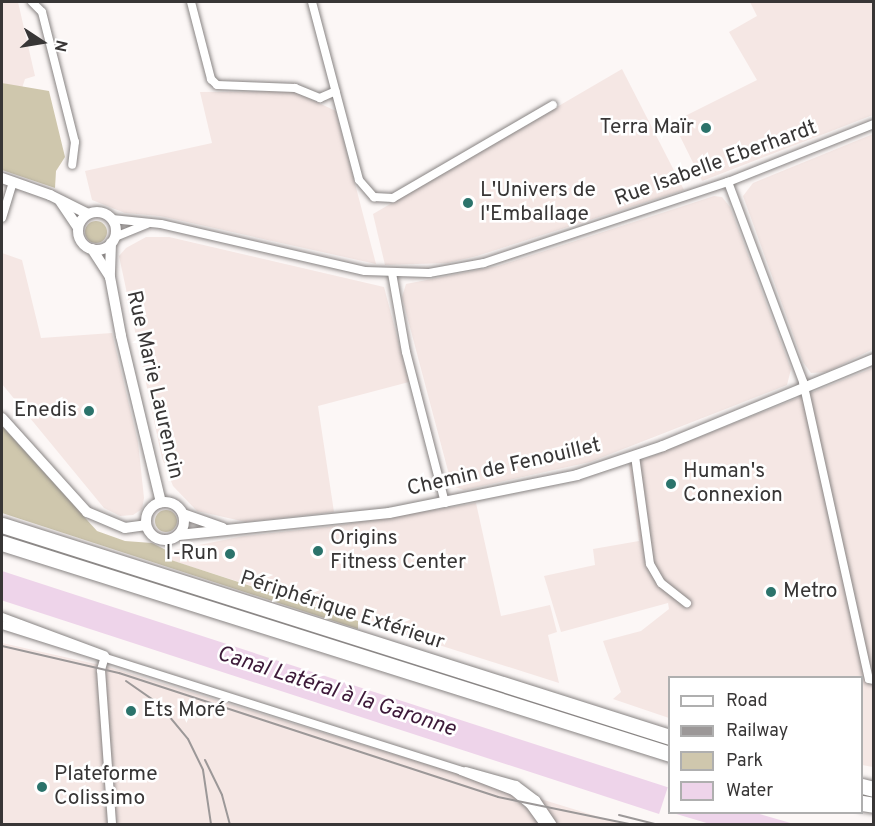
<!DOCTYPE html>
<meta charset="utf-8">
<style>
body{margin:0}
#map{position:relative;width:875px;height:826px;overflow:hidden;background:#fcf7f6;font-family:Overpass,sans-serif}
div>[style]{position:absolute}
.built>*{inset:0;background:#f5e7e4}
.green>*{inset:0;background:#cfc7ad}
.round{border-radius:50%}
.water>*{inset:0;background:#eed4ea;transform-origin:0 0}
.roads{filter:drop-shadow(0 0 2px #888483) drop-shadow(0 0 2px #888483)}
.street>*{height:8px;margin:-4px;padding:0 4px;transform-origin:4px;border-radius:4px;background:#fff}
.secondary>*{height:10px;margin:-5px;padding:0 5px;transform-origin:5px;border-radius:5px;background:#fff}
.secondary>.ring{margin:-5px;padding:0;box-sizing:content-box;background:none;border:10px solid #fff;border-radius:50%}
.highway>*{height:15px;margin:-7.5px;padding:0 7.5px;transform-origin:7.5px;border-radius:7.5px;background:#fff}
.rail>*{height:2px;margin:-1px;padding:0 1px;transform-origin:1px;border-radius:1px;background:#9c9898}
.dots>*{width:16px;height:16px;translate:-50% -50%;box-sizing:border-box;border:3px solid #fff;border-radius:50%}
span{translate:-50% -50%;white-space:nowrap;text-align:center;line-height:1.15;-webkit-text-stroke:5px #fff;paint-order:stroke}
.poi-label{font-size:21px;color:#383636}
.right{translate:-100% -50%;text-align:right}
.left{translate:0 -50%;text-align:left}
.street-label{font-size:21px;color:#383636}
.water-label{font-size:22px;color:#3d1a39;font-style:italic}
.frame{position:absolute;inset:0;border:3px solid #383636;pointer-events:none}
.legend{position:absolute;left:668px;top:676px;width:195px;height:138px;box-sizing:border-box;background:#fff;border:2px solid #afafaf;margin:0;padding:8px 10px;list-style:none;font-size:18px;color:#383636}
.legend li{display:flex;align-items:center;gap:12px;height:30px}
.legend b{width:30px;border:2px solid #afafaf}
.north{position:absolute;left:12px;top:12px;width:60px;height:60px;-webkit-text-stroke:4px #fff;paint-order:stroke;rotate:102deg;font-size:16px;font-weight:700;line-height:24px;text-align:center;color:#383636}
.north::after{content:'';display:block;margin:auto;width:21px;height:27px;background:#383636;clip-path:polygon(50% 0,100% 100%,50% 72%,0 100%)}
</style>
<div id="map">
<div class="built">
<div style="clip-path:polygon(2px 2px,18px 2px,35px 76px,25px 79px,22px 88px,2px 83px)"></div>
<div style="clip-path:polygon(750px 2px,873px 2px,873px 115px,702px 181px,673px 122px,757px 80px,729px 32px,757px 16px)"></div>
<div style="clip-path:polygon(622px 69px,684px 190px,477px 256px,448px 263px,385px 265px,373px 214px)"></div>
<div style="clip-path:polygon(200px 92px,293px 91px,336px 111px,376px 264px,160px 216px,125px 213px,92px 200px,85px 171px,212px 143px)"></div>
<div style="clip-path:polygon(873px 134px,873px 349px,827px 372px,811px 373px,803px 362px,743px 196px,753px 183px)"></div>
<div style="clip-path:polygon(714px 196px,722px 197px,730px 207px,791px 369px,787px 385px,590px 462px,464px 490px,452px 486px,402px 297px,406px 284px,498px 266px)"></div>
<div style="clip-path:polygon(146px 237px,169px 237px,384px 287px,409px 382px,318px 406px,334px 512px,246px 522px,197px 511px,173px 486px,162px 458px,119px 256px,126px 248px)"></div>
<div style="clip-path:polygon(2px 253px,22px 260px,41px 338px,112px 333px,138px 442px,144px 498px,142px 509px,133px 515px,120px 516px,104px 508px,2px 384px)"></div>
<div style="clip-path:polygon(873px 368px,873px 767px,862px 765px,862px 678px,670px 678px,669px 718px,613px 699px,621px 692px,603px 641px,641px 631px,669px 609px,668px 603px,561px 632px,544px 576px,595px 565px,593px 549px,639px 541px,629px 465px)"></div>
<div style="clip-path:polygon(476px 503px,501px 616px,550px 605px,557px 632px,548px 635px,559px 683px,170px 560px,169px 551px,244px 536px,335px 526px)"></div>
<div style="clip-path:polygon(2px 643px,109px 667px,622px 824px,2px 824px)"></div>
</div>
<div class="green">
<div style="clip-path:polygon(2px 83px,49px 91px,65px 157px,56px 171px,55px 188px,2px 170px)"></div>
<div class="round" style="left:85px;top:221px;width:22px;height:22px"></div>
<div style="clip-path:polygon(2px 426px,97px 531px,125px 541px,152px 543px,170px 552px,171px 560px,358px 621px,358px 629px,2px 513px)"></div>
<div class="round" style="left:155px;top:510px;width:22px;height:22px"></div>
</div>
<div class="water">
<div style="left:2px;top:571px;width:700px;height:28px;rotate:18deg"></div>
<div style="clip-path:polygon(673px 813px,756px 813px,794px 824px,710px 824px)"></div>
</div>
<div class="roads">
<div class="street">
<div style="left:32px;top:2px;width:14px;rotate:45deg"></div>
<div style="left:42px;top:12px;width:134px;rotate:75.8deg"></div>
<div style="left:75px;top:142px;width:23px;rotate:97deg"></div>
<div style="left:191px;top:2px;width:80px;rotate:75.4deg"></div>
<div style="left:211px;top:79px;width:8px;rotate:45deg"></div>
<div style="left:217px;top:85px;width:78px;rotate:2.2deg"></div>
<div style="left:295px;top:88px;width:27px;rotate:22deg"></div>
<div style="left:320px;top:98px;width:17px;rotate:-24deg"></div>
<div style="left:312px;top:2px;width:184px;rotate:75.2deg"></div>
<div style="left:359px;top:180px;width:23px;rotate:49deg"></div>
<div style="left:374px;top:197px;width:19px;rotate:3deg"></div>
<div style="left:393px;top:198px;width:185px;rotate:-30.2deg"></div>
<div style="left:728px;top:182px;width:214px;rotate:69.4deg"></div>
<div style="left:803px;top:382px;width:304px;rotate:77.5deg"></div>
<div style="left:869px;top:679px;width:5px;rotate:11deg"></div>
<div style="left:2px;top:218px;width:38px;rotate:-73deg"></div>
<div style="left:112px;top:219px;width:49px;rotate:5.8deg"></div>
<div style="left:161px;top:224px;width:209px;rotate:13deg"></div>
<div style="left:365px;top:271px;width:64px;rotate:1.8deg"></div>
<div style="left:429px;top:273px;width:56px;rotate:-10.3deg"></div>
<div style="left:484px;top:263px;width:257px;rotate:-18.4deg"></div>
<div style="left:728px;top:182px;width:157px;rotate:-21.7deg"></div>
<div style="left:115px;top:237px;width:35px;rotate:-22deg"></div>
<div style="left:392px;top:273px;width:80px;rotate:80deg"></div>
<div style="left:406px;top:352px;width:156px;rotate:75.5deg"></div>
<div style="left:635px;top:456px;width:109px;rotate:82.1deg"></div>
<div style="left:650px;top:564px;width:22px;rotate:60deg"></div>
<div style="left:661px;top:583px;width:33px;rotate:38deg"></div>
<div style="left:2px;top:617px;width:109px;rotate:20.4deg"></div>
<div style="left:2px;top:625px;width:482px;rotate:17.6deg"></div>
<div style="left:461px;top:771px;width:56px;rotate:21deg"></div>
<div style="left:513px;top:791px;width:22px;rotate:39deg"></div>
<div style="left:530px;top:805px;width:24px;rotate:54deg"></div>
<div style="left:105px;top:656px;width:15px;rotate:106deg"></div>
<div style="left:101px;top:670px;width:154px;rotate:85.9deg"></div>
<div style="left:466px;top:771px;width:52px;rotate:15.6deg"></div>
<div style="left:516px;top:785px;width:25px;rotate:37deg"></div>
<div style="left:536px;top:800px;width:29px;rotate:56deg"></div>
</div>
<div class="secondary">
<div style="left:2px;top:178px;width:51px;rotate:19.5deg"></div>
<div style="left:50px;top:195px;width:42px;rotate:26.6deg"></div>
<div style="left:60px;top:201px;width:32px;rotate:56deg"></div>
<div class="ring" style="left:78px;top:212px;width:28px;height:28px"></div>
<div style="left:111px;top:243px;width:34px;rotate:92deg"></div>
<div style="left:110px;top:277px;width:60px;rotate:79.4deg"></div>
<div style="left:121px;top:336px;width:171px;rotate:76.5deg"></div>
<div style="left:92px;top:249px;width:33px;rotate:57deg"></div>
<div style="left:2px;top:418px;width:127px;rotate:47.9deg"></div>
<div style="left:87px;top:512px;width:41px;rotate:22.8deg"></div>
<div style="left:125px;top:528px;width:21px;rotate:-8deg"></div>
<div class="ring" style="left:146px;top:502px;width:28px;height:28px"></div>
<div style="left:183px;top:514px;width:42px;rotate:19.3deg"></div>
<div style="left:179px;top:535px;width:211px;rotate:-6deg"></div>
<div style="left:389px;top:513px;width:192px;rotate:-11.4deg"></div>
<div style="left:577px;top:475px;width:91px;rotate:-18.6deg"></div>
<div style="left:663px;top:446px;width:228px;rotate:-22.4deg"></div>
</div>
<div class="highway">
<div style="left:2px;top:525px;width:701px;rotate:17.61deg"></div>
<div style="left:2px;top:543px;width:701px;rotate:17.53deg"></div>
<div style="left:862px;top:786px;width:12px;rotate:14deg"></div>
<div style="left:862px;top:803px;width:12px;rotate:9deg"></div>
</div>
</div>
<div class="rail">
<div style="left:2px;top:646px;width:120px;rotate:13deg"></div>
<div style="left:119px;top:673px;width:399px;rotate:18.1deg"></div>
<div style="left:498px;top:797px;width:134px;rotate:11.6deg"></div>
<div style="left:126px;top:681px;width:40px;rotate:34.9deg"></div>
<div style="left:159px;top:704px;width:45px;rotate:50.4deg"></div>
<div style="left:188px;top:739px;width:34px;rotate:64deg"></div>
<div style="left:203px;top:770px;width:55px;rotate:81.6deg"></div>
<div style="left:205px;top:760px;width:39px;rotate:64deg"></div>
<div style="left:222px;top:795px;width:30px;rotate:75deg"></div>
<div style="left:619px;top:815px;width:38px;rotate:14deg"></div>
</div>
<div class="dots">
<div style="left:706px;top:128px;background:#2b736b"></div>
<div style="left:468px;top:203px;background:#2b736b"></div>
<div style="left:89px;top:411px;background:#2b736b"></div>
<div style="left:671px;top:484px;background:#2b736b"></div>
<div style="left:318px;top:551px;background:#2b736b"></div>
<div style="left:230px;top:554px;background:#2b736b"></div>
<div style="left:771px;top:592px;background:#2b736b"></div>
<div style="left:131px;top:711px;background:#2b736b"></div>
<div style="left:42px;top:787px;background:#2b736b"></div>
</div>
<div class="poi-label">
<span class="right" style="left:694px;top:128px">Terra Maïr</span>
<span class="left" style="left:480px;top:203px">L'Univers de<br>l'Emballage</span>
<span class="right" style="left:77px;top:411px">Enedis</span>
<span class="left" style="left:683px;top:484px">Human's<br>Connexion</span>
<span class="left" style="left:330px;top:551px">Origins<br>Fitness Center</span>
<span class="right" style="left:218px;top:554px">I-Run</span>
<span class="left" style="left:783px;top:592px">Metro</span>
<span class="left" style="left:143px;top:711px">Ets Moré</span>
<span class="left" style="left:54px;top:787px">Plateforme<br>Colissimo</span>
</div>
<div class="street-label">
<span style="left:716px;top:164px;rotate:-20deg">Rue Isabelle Eberhardt</span>
<span style="left:154px;top:385px;rotate:77deg">Rue Marie Laurencin</span>
<span style="left:504px;top:468px;rotate:-13deg">Chemin de Fenouillet</span>
<span style="left:342px;top:611px;rotate:18deg">Périphérique Extérieur</span>
</div>
<div class="water-label">
<span style="left:336px;top:692px;rotate:18deg">Canal Latéral à la Garonne</span>
</div>
<div class="frame"></div>
<ul class="legend">
<li><b style="height:8px;background:#fff"></b>Road</li>
<li><b style="height:8px;background:#9c9898"></b>Railway</li>
<li><b style="height:16px;background:#cfc7ad"></b>Park</li>
<li><b style="height:16px;background:#eed4ea"></b>Water</li>
</ul>
<div class="north">N</div>
</div>
